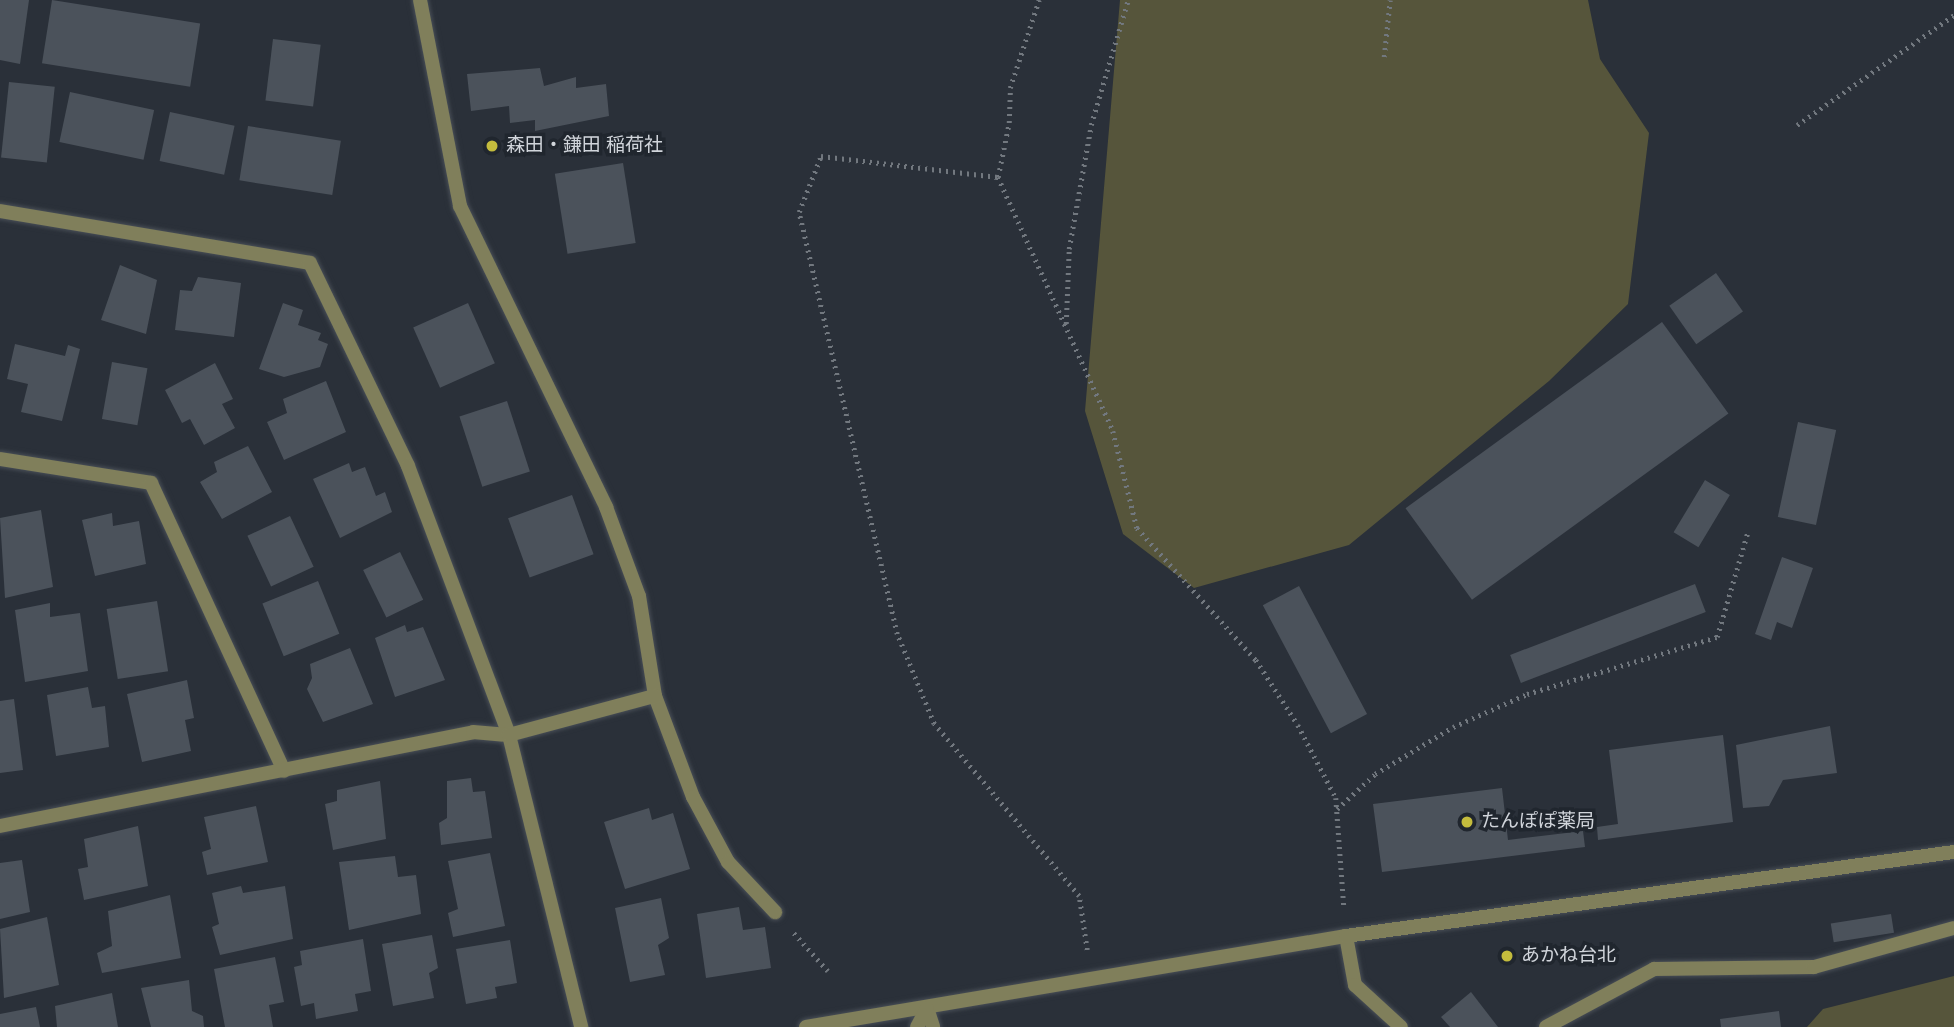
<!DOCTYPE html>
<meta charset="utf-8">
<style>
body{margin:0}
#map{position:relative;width:1954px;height:1027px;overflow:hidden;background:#2a3039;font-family:"Varela Round","Noto Sans JP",sans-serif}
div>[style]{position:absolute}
.green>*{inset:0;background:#56553b}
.building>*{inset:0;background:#4b525b;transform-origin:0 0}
.path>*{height:4.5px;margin-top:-2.25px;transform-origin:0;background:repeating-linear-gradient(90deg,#72787f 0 2px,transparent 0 7px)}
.roads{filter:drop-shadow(0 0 2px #484e56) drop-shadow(0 0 2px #484e56)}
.minor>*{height:14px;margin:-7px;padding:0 7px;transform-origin:7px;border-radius:7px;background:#807f5b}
.tertiary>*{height:14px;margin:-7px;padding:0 7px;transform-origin:7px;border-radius:7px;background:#807f5b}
.dots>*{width:19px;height:19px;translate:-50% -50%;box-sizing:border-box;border:4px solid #20262e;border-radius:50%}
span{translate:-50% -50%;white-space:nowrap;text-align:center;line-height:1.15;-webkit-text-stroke:7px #20262e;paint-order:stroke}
.poi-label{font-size:19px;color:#d1d5db}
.left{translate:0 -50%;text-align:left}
</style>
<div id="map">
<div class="green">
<div style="clip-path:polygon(1120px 0,1588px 0,1600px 59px,1649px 133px,1628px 304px,1549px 381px,1349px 545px,1194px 588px,1123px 534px,1085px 411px)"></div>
<div style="clip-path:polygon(1954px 976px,1954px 1027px,1807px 1027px,1823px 1009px)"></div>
</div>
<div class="building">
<div style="clip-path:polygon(0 0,29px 0,20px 64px,0 60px)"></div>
<div style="left:52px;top:0;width:150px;height:64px;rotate:9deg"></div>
<div style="left:273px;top:39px;width:48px;height:62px;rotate:7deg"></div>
<div style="clip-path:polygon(540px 68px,544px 86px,576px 77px,576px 88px,606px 84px,609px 116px,535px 131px,535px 120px,510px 123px,509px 106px,471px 111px,467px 74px)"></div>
<div style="left:9px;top:82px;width:46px;height:76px;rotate:6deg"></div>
<div style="left:70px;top:92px;width:86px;height:51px;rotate:12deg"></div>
<div style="left:170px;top:112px;width:66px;height:50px;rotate:12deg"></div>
<div style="left:248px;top:126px;width:94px;height:55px;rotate:9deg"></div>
<div style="left:623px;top:163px;width:81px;height:69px;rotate:81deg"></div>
<div style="clip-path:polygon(120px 265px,157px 280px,146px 334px,101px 320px)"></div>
<div style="left:1716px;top:273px;width:47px;height:57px;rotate:55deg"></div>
<div style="clip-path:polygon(198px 277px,241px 283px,234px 337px,175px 330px,180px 290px,192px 291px)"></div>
<div style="clip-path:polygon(283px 303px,303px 310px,298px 325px,321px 333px,318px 340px,328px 344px,320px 367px,284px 377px,259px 369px)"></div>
<div style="left:468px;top:303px;width:66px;height:60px;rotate:66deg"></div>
<div style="left:1662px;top:322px;width:113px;height:317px;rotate:54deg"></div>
<div style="clip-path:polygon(15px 344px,65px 356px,68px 345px,80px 349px,62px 421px,21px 412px,28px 384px,7px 379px)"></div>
<div style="left:112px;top:362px;width:36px;height:58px;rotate:10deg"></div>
<div style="clip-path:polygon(215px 363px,233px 399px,222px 404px,235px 428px,204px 445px,190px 419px,182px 423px,165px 390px)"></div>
<div style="clip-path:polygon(326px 381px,346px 432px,284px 460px,267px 422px,287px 413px,283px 399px)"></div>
<div style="left:507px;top:401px;width:74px;height:50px;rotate:72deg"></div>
<div style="left:1798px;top:422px;width:39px;height:97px;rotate:12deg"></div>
<div style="clip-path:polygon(248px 446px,272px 492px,222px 519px,200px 482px,217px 472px,214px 462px)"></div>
<div style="clip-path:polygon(349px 463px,352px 472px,365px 467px,376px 496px,385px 492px,392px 512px,340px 538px,313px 479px)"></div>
<div style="left:1705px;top:480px;width:29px;height:61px;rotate:31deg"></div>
<div style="left:572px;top:495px;width:63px;height:68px;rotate:70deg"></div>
<div style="clip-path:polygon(41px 510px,53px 587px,5px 598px,0 518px)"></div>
<div style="clip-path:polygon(112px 513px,113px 526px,139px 521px,146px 564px,95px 576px,82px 520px)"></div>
<div style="left:290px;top:516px;width:56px;height:47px;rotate:65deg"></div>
<div style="left:400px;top:552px;width:53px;height:41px;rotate:64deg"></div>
<div style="clip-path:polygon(1782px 557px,1813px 568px,1792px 628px,1777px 622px,1771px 640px,1755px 634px)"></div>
<div style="left:318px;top:581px;width:57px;height:60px;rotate:68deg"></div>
<div style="left:1695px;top:584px;width:30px;height:198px;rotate:69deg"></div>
<div style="left:1299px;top:586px;width:145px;height:41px;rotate:62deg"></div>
<div style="left:157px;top:601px;width:71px;height:51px;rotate:81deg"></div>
<div style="clip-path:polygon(50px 603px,50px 617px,80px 613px,88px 671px,25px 682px,15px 610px)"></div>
<div style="clip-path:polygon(405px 625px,407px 632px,423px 627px,445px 680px,395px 697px,375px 638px)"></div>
<div style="clip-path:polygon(350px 648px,373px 704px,323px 722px,307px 689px,312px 678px,310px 664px)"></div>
<div style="clip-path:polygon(187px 680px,194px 718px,185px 720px,191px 751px,142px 762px,127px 694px)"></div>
<div style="clip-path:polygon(88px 687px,92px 708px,105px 706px,109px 747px,56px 756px,47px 695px)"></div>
<div style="clip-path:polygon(14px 699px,23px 770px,0 773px,0 701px)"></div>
<div style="clip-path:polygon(1830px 726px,1837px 773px,1783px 780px,1769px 806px,1743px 808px,1736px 745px)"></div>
<div style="clip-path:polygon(1723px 735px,1733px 822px,1598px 840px,1597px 827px,1618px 824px,1609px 750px)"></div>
<div style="clip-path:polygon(471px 778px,473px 792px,485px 791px,492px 838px,441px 845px,439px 823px,447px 818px,447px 781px)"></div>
<div style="clip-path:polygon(380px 781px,386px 839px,333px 850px,325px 804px,337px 801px,337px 790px)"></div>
<div style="clip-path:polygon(1502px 788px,1508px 840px,1583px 831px,1585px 847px,1382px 872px,1373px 804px)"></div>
<div style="clip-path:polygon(256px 806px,268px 862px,207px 875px,202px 852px,211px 849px,204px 817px)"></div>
<div style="clip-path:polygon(649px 808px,652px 820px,673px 813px,690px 869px,625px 889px,604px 822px)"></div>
<div style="clip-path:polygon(138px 826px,148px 886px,84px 900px,78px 869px,88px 867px,84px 839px)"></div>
<div style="clip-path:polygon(490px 853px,505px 926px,453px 937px,448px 913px,458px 909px,448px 861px)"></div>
<div style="clip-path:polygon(395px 856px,398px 877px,416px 875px,421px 914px,349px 930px,339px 862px)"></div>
<div style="clip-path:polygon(22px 860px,30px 912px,0 919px,0 863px)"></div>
<div style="clip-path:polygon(241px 886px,243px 893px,285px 886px,293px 939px,220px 955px,212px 927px,219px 924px,212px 893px)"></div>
<div style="clip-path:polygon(170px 895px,181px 958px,102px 973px,97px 953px,112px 946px,108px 911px)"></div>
<div style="clip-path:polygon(661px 898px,669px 938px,658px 945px,665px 975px,630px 982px,615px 908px)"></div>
<div style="clip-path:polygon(739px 907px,743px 930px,765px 927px,771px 968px,706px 978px,697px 914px)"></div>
<div style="left:1891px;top:914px;width:19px;height:61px;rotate:81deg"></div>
<div style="clip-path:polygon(47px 917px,59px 985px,4px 998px,0 929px)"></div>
<div style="clip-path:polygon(432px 935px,438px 968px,429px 973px,434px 998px,393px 1006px,382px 944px)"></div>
<div style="clip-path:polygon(363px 939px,371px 991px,355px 994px,358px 1011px,316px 1019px,314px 1003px,301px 1006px,294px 967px,302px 965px,300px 951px)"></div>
<div style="clip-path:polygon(510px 940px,517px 983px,495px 987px,497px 998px,466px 1004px,456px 949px)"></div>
<div style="clip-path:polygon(275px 957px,284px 1002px,269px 1005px,273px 1027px,225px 1027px,214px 969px)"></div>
<div style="clip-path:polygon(189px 980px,192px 1011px,203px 1016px,204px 1027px,151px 1027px,141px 988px)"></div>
<div style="clip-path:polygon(1471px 992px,1498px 1027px,1450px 1027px,1441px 1017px)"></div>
<div style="clip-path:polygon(112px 993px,118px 1027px,57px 1027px,55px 1006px)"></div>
<div style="clip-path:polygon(36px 1007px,40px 1027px,0 1027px,0 1014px)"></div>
<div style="clip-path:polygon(1779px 1011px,1781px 1027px,1721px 1027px,1720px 1019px)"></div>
</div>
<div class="path">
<div style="left:1384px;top:57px;width:57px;rotate:-84deg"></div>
<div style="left:1797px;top:125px;width:192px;rotate:-35deg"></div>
<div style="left:998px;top:177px;width:55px;rotate:-78.5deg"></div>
<div style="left:1009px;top:123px;width:35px;rotate:-88deg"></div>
<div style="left:1010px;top:88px;width:93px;rotate:-71.8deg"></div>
<div style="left:1066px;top:324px;width:75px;rotate:-87.7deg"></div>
<div style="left:1069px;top:249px;width:126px;rotate:-79.9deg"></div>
<div style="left:1091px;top:125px;width:130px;rotate:-73.5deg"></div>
<div style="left:1337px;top:809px;width:52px;rotate:-42.6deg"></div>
<div style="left:1375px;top:774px;width:91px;rotate:-31.1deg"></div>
<div style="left:1453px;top:727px;width:81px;rotate:-24deg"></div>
<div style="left:1527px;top:694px;width:198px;rotate:-16.7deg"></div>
<div style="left:1717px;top:637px;width:110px;rotate:-73.7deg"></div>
<div style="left:794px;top:933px;width:51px;rotate:48.2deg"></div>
<div style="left:1087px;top:950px;width:55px;rotate:-98.4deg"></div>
<div style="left:1079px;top:896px;width:225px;rotate:-130.1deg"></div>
<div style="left:934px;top:724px;width:97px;rotate:-112.3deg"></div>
<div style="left:897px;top:634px;width:433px;rotate:-103.1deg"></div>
<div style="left:799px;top:212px;width:60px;rotate:-68.6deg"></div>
<div style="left:821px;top:156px;width:178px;rotate:6.8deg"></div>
<div style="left:998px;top:177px;width:279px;rotate:65.6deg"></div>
<div style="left:1113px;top:431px;width:100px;rotate:76.1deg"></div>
<div style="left:1137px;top:528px;width:178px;rotate:48deg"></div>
<div style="left:1256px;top:660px;width:77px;rotate:57.1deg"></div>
<div style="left:1298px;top:725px;width:82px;rotate:62.5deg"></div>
<div style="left:1336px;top:798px;width:109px;rotate:85.8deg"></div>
</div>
<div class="roads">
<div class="minor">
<div style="left:420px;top:0;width:210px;rotate:79deg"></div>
<div style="left:460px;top:206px;width:335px;rotate:64.1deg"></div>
<div style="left:606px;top:507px;width:95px;rotate:69.7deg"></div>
<div style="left:639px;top:596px;width:101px;rotate:80.9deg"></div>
<div style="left:655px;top:696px;width:108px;rotate:69.4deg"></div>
<div style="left:693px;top:797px;width:74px;rotate:61.7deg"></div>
<div style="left:728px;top:862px;width:69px;rotate:46.8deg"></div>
<div style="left:0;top:211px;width:314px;rotate:9.5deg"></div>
<div style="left:310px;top:263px;width:225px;rotate:64.2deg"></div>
<div style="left:408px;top:466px;width:287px;rotate:69.4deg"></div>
<div style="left:509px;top:735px;width:301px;rotate:76.1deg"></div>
<div style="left:0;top:459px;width:153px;rotate:9deg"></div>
<div style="left:151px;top:483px;width:317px;rotate:65.2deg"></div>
<div style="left:0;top:826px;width:482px;rotate:-11.2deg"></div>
<div style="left:473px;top:732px;width:36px;rotate:5deg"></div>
<div style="left:509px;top:735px;width:151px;rotate:-15deg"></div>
<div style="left:1346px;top:936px;width:50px;rotate:79.6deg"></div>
<div style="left:1355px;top:985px;width:62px;rotate:42.4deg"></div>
<div style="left:1546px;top:1027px;width:123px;rotate:-28.2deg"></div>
<div style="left:1654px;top:969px;width:160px;rotate:-0.7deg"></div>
<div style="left:1814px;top:967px;width:145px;rotate:-15.6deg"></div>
</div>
<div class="tertiary">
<div style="left:927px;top:1008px;width:20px;rotate:72deg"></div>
<div style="left:806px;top:1027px;width:548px;rotate:-9.57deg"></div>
<div style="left:1346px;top:936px;width:614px;rotate:-7.87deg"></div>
<div style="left:917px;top:1027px;width:21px;rotate:-62deg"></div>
</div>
</div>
<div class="dots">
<div style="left:492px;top:146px;background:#c4bc3d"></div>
<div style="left:1467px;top:822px;background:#c4bc3d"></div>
<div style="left:1507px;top:956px;background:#c4bc3d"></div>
</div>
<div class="poi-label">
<span class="left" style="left:506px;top:146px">森田・鎌田 稲荷社</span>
<span class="left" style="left:1481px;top:822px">たんぽぽ薬局</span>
<span class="left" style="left:1521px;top:956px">あかね台北</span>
</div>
</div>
